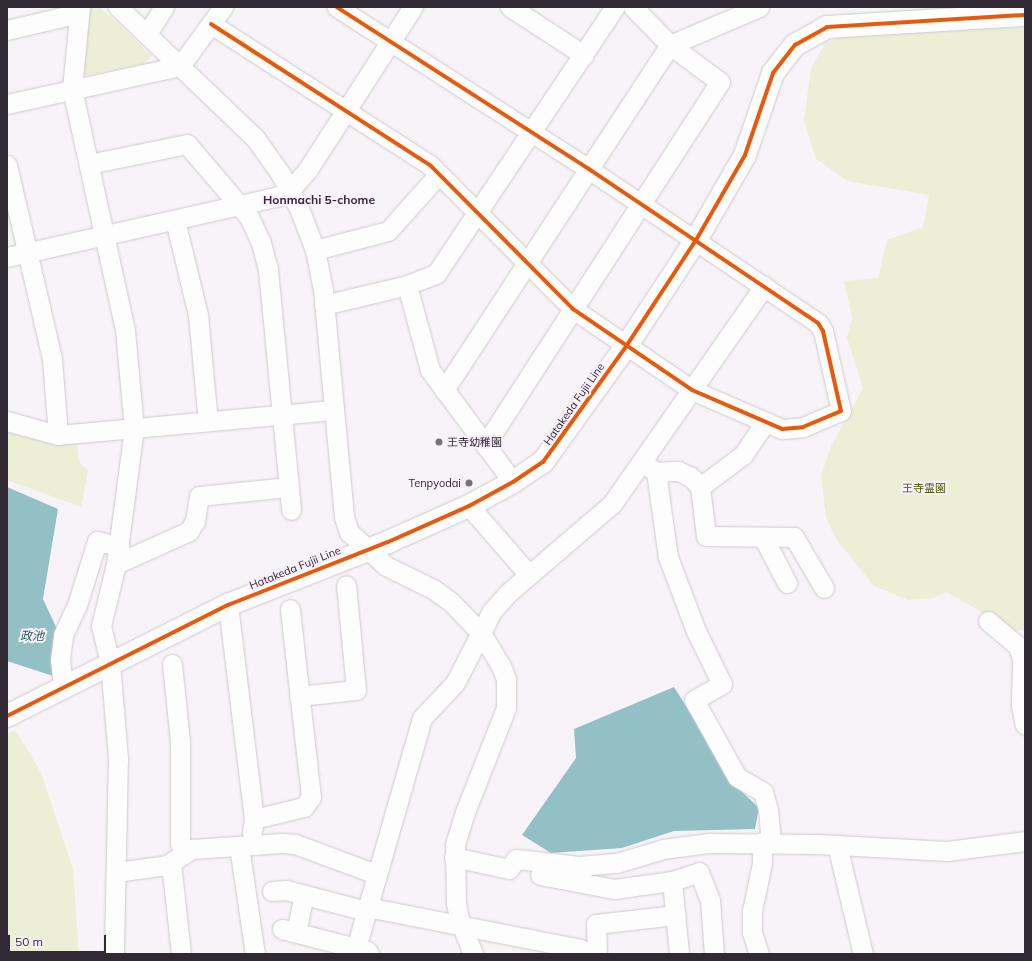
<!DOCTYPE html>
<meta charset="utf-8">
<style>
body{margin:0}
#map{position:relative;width:1032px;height:961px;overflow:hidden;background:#f8f3f8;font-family:Mulish,"Noto Sans JP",sans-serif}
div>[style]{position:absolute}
.green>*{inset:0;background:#ecefd5}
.water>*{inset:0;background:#92c0c5}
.roads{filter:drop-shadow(0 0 1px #cec8cf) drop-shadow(0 0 1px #cec8cf)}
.minor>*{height:19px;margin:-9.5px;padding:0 9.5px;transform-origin:9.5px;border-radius:9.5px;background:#fefdfe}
.major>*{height:22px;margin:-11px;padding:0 11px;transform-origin:11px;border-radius:11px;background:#fefdfe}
.cycleway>*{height:4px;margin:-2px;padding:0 2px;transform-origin:2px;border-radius:2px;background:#e8590c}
.dots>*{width:11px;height:11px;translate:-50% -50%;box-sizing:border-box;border:2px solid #f9f0fb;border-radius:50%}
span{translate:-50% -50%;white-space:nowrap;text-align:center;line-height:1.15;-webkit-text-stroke:4px #f9f0fb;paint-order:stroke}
.street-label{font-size:11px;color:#312933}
.poi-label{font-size:11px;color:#312933}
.left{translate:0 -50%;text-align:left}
.right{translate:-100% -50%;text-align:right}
.park-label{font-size:11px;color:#4f5803}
.neighbourhood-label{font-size:12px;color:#37263b;font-weight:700}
.water-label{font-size:12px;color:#1f595d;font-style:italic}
.frame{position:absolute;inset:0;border:8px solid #312933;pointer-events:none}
.scale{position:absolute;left:8px;top:935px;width:98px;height:18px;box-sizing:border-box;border:2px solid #312933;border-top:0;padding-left:5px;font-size:12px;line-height:14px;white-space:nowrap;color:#312933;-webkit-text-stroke:3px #f9f0fb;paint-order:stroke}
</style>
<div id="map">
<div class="green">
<div style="clip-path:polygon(88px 7px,100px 7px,152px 56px,144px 64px,85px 76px,77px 66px)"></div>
<div style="clip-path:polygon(1025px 23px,1025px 630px,1015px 631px,946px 592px,934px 598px,908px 600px,874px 586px,836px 539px,826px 518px,821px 476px,831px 446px,863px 388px,847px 338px,852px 318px,844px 281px,878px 278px,887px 240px,923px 227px,929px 195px,848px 181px,816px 159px,804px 120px,811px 69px,825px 43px,846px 35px)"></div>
<div style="clip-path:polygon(7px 427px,76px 438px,79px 462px,88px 470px,81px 507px,7px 480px)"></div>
<div style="clip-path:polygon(15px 730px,41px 772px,73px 869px,79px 954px,7px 954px,7px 734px)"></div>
</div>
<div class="water">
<div style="clip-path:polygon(7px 487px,58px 509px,43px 599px,58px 631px,56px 677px,7px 661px)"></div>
<div style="clip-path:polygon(674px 687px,739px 789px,759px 808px,755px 829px,674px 831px,622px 848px,551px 853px,522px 835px,576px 758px,574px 729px)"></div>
</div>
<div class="roads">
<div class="minor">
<div style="left:80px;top:7px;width:82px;rotate:95.6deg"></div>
<div style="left:72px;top:89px;width:247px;rotate:77.6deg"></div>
<div style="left:125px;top:330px;width:98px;rotate:84.8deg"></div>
<div style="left:134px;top:428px;width:137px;rotate:97.5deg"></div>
<div style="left:116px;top:564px;width:64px;rotate:103.6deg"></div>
<div style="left:101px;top:626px;width:38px;rotate:76deg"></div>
<div style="left:110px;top:663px;width:95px;rotate:85.2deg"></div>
<div style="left:118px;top:758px;width:196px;rotate:91.2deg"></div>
<div style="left:118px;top:7px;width:190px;rotate:43.7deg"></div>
<div style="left:255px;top:138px;width:43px;rotate:54.5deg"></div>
<div style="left:280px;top:173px;width:40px;rotate:62deg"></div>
<div style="left:299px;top:208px;width:45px;rotate:69.1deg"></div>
<div style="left:315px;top:250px;width:41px;rotate:78.7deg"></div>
<div style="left:323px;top:290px;width:228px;rotate:84.7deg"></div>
<div style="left:344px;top:517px;width:16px;rotate:72deg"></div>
<div style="left:349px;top:532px;width:50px;rotate:42.6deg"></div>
<div style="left:386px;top:566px;width:52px;rotate:26.1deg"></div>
<div style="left:433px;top:589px;width:22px;rotate:36deg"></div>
<div style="left:451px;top:602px;width:43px;rotate:45.9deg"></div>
<div style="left:481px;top:633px;width:39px;rotate:59deg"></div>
<div style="left:501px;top:666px;width:14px;rotate:69deg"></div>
<div style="left:506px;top:679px;width:29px;rotate:90deg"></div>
<div style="left:506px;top:708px;width:112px;rotate:111.5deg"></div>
<div style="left:465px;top:812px;width:34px;rotate:107deg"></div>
<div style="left:455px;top:845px;width:58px;rotate:89deg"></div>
<div style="left:456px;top:903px;width:16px;rotate:79deg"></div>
<div style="left:459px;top:919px;width:38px;rotate:68deg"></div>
<div style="left:510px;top:7px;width:88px;rotate:33deg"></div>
<div style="left:211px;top:24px;width:260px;rotate:32.8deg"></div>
<div style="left:430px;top:165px;width:203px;rotate:45.2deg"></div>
<div style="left:573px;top:309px;width:144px;rotate:34.2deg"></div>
<div style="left:692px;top:390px;width:98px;rotate:23.4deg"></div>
<div style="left:782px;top:429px;width:21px;rotate:-5deg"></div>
<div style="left:803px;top:427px;width:41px;rotate:-22.8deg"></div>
<div style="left:841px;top:411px;width:82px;rotate:-102.7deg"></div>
<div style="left:823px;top:331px;width:9px;rotate:-122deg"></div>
<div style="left:818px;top:323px;width:276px;rotate:-146.1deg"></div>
<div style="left:589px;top:169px;width:300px;rotate:-147.3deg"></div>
<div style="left:7px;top:30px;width:74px;rotate:-13.3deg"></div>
<div style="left:147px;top:34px;width:32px;rotate:-58deg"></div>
<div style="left:7px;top:104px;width:177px;rotate:-12.4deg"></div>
<div style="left:180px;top:66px;width:73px;rotate:-53.9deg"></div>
<div style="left:89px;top:164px;width:100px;rotate:-11.5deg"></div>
<div style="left:187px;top:144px;width:96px;rotate:49.7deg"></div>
<div style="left:249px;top:217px;width:29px;rotate:65deg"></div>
<div style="left:261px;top:243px;width:28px;rotate:75deg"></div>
<div style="left:268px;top:270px;width:241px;rotate:84.5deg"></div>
<div style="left:7px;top:165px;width:199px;rotate:76.9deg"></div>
<div style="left:52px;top:359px;width:76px;rotate:85.5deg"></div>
<div style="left:175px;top:220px;width:98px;rotate:76.4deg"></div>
<div style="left:198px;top:315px;width:107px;rotate:84.7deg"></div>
<div style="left:315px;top:250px;width:75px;rotate:-14.6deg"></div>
<div style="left:388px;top:231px;width:76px;rotate:-48.2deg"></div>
<div style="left:7px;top:257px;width:276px;rotate:-12.6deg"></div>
<div style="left:276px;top:197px;width:16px;rotate:-27deg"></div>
<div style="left:290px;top:190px;width:28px;rotate:-49deg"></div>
<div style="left:308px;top:169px;width:193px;rotate:-57.1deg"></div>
<div style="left:407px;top:285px;width:88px;rotate:74.9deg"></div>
<div style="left:430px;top:370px;width:139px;rotate:53.5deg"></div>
<div style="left:324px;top:305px;width:85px;rotate:-13.5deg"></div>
<div style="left:407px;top:285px;width:31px;rotate:-21deg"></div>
<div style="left:436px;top:274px;width:321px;rotate:-56.2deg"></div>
<div style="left:444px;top:390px;width:412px;rotate:-56.8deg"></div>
<div style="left:670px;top:45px;width:97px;rotate:-23.1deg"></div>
<div style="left:7px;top:421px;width:53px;rotate:15.4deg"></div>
<div style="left:58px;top:435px;width:277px;rotate:-5.2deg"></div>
<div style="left:485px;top:445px;width:432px;rotate:-57.1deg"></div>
<div style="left:720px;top:82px;width:62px;rotate:-143.5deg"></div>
<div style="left:670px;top:45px;width:53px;rotate:-134.2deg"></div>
<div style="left:645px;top:464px;width:14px;rotate:36deg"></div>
<div style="left:656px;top:472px;width:22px;rotate:-3deg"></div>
<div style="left:678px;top:471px;width:14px;rotate:25deg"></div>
<div style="left:691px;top:477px;width:13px;rotate:48deg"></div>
<div style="left:700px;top:487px;width:49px;rotate:83deg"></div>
<div style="left:706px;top:536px;width:88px;rotate:0.7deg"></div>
<div style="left:794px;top:537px;width:59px;rotate:59.5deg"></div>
<div style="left:656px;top:472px;width:86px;rotate:82deg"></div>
<div style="left:668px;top:557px;width:79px;rotate:69.3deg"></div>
<div style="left:696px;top:631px;width:59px;rotate:63.9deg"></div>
<div style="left:722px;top:684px;width:32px;rotate:150deg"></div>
<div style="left:694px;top:700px;width:88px;rotate:60.8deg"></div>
<div style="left:737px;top:777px;width:30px;rotate:30deg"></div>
<div style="left:763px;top:792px;width:18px;rotate:74deg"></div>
<div style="left:768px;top:809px;width:33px;rotate:85deg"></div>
<div style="left:700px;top:487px;width:54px;rotate:-36.7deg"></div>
<div style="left:743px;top:455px;width:40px;rotate:-56deg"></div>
<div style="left:469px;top:506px;width:91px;rotate:49deg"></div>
<div style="left:763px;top:537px;width:52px;rotate:62.4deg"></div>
<div style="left:116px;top:564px;width:80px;rotate:-24.3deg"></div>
<div style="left:189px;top:531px;width:12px;rotate:-59deg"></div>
<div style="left:195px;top:521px;width:25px;rotate:-81deg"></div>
<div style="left:199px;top:496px;width:90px;rotate:-5.7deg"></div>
<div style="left:228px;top:605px;width:216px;rotate:83.1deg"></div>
<div style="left:254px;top:819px;width:13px;rotate:99deg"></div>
<div style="left:988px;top:621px;width:39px;rotate:40deg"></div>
<div style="left:1018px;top:646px;width:14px;rotate:73deg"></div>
<div style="left:1022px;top:659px;width:46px;rotate:91.2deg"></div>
<div style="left:1021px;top:705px;width:20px;rotate:79deg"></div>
<div style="left:172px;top:664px;width:77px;rotate:84.1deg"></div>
<div style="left:180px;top:741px;width:102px;rotate:90deg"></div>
<div style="left:180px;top:843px;width:10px;rotate:73deg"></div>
<div style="left:63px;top:687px;width:27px;rotate:-96deg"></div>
<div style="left:60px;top:660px;width:25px;rotate:-83deg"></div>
<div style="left:63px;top:635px;width:33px;rotate:-65deg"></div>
<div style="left:77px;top:605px;width:67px;rotate:-72.6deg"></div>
<div style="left:97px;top:541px;width:23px;rotate:13deg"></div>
<div style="left:299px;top:696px;width:57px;rotate:-6deg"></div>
<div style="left:356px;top:690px;width:105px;rotate:-95.4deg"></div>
<div style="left:254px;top:819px;width:51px;rotate:-13.5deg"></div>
<div style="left:304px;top:807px;width:12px;rotate:-55deg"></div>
<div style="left:311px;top:797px;width:189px;rotate:-96.4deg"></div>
<div style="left:837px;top:845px;width:112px;rotate:76.6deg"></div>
<div style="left:239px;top:846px;width:109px;rotate:81.6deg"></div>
<div style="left:454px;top:857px;width:56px;rotate:12.3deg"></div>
<div style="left:509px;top:869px;width:12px;rotate:-55deg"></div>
<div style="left:516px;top:859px;width:64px;rotate:6.2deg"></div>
<div style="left:580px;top:866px;width:37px;rotate:-5deg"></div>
<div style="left:617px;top:863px;width:48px;rotate:-16.9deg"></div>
<div style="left:663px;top:849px;width:45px;rotate:-7.6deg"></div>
<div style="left:708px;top:843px;width:111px;rotate:0.5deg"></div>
<div style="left:819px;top:844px;width:128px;rotate:3.1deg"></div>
<div style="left:947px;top:851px;width:79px;rotate:-7.3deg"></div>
<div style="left:171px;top:863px;width:92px;rotate:83.7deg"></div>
<div style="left:116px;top:872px;width:51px;rotate:-7.8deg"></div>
<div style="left:167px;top:865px;width:30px;rotate:-33deg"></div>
<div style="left:192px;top:849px;width:90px;rotate:-3.8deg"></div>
<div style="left:282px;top:843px;width:13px;rotate:4deg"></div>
<div style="left:295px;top:844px;width:86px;rotate:20.3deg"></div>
<div style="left:540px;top:875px;width:75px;rotate:10.7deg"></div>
<div style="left:614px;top:889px;width:59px;rotate:-7.9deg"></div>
<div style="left:672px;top:881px;width:28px;rotate:-18deg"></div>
<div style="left:699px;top:872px;width:30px;rotate:69deg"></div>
<div style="left:710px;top:900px;width:54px;rotate:85.8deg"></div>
<div style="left:672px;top:881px;width:73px;rotate:84.5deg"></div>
<div style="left:272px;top:891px;width:14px;rotate:-4deg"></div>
<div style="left:286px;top:890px;width:83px;rotate:14.7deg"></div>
<div style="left:367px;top:907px;width:218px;rotate:11.1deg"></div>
<div style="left:282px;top:929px;width:88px;rotate:14.5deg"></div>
<div style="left:367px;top:951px;width:4px;rotate:56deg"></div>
<div style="left:296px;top:932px;width:38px;rotate:-78deg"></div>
<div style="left:356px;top:948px;width:239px;rotate:-74deg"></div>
<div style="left:422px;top:718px;width:48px;rotate:-46.7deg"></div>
<div style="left:455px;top:683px;width:81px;rotate:-62.8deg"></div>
<div style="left:492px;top:611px;width:24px;rotate:-48deg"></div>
<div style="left:508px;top:593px;width:137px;rotate:-40.6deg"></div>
<div style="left:612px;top:504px;width:266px;rotate:-55.1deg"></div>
<div style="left:597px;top:954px;width:30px;rotate:-92deg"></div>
<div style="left:596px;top:924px;width:80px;rotate:-6.5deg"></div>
<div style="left:759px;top:954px;width:23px;rotate:-108deg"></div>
<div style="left:752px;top:932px;width:21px;rotate:-90deg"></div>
<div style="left:752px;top:911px;width:49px;rotate:-78.2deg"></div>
<div style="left:762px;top:863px;width:21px;rotate:-90deg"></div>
</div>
<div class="major">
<div style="left:7px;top:716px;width:247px;rotate:-26.7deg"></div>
<div style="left:228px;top:605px;width:172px;rotate:-21.5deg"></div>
<div style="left:388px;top:542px;width:89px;rotate:-24deg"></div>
<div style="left:469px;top:506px;width:50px;rotate:-28.6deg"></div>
<div style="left:513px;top:482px;width:36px;rotate:-34deg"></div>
<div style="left:543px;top:462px;width:144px;rotate:-54.3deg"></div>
<div style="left:627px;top:345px;width:126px;rotate:-56.7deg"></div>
<div style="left:696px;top:240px;width:98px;rotate:-60deg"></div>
<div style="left:745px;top:155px;width:87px;rotate:-71.1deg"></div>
<div style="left:773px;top:73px;width:36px;rotate:-52deg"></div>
<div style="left:795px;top:45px;width:37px;rotate:-29deg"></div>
<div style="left:827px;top:27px;width:198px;rotate:-3.5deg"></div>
</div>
</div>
<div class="cycleway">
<div style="left:211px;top:24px;width:260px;rotate:32.8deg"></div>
<div style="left:430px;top:165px;width:203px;rotate:45.2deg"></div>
<div style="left:573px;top:309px;width:144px;rotate:34.2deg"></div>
<div style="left:692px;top:390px;width:98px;rotate:23.4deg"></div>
<div style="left:782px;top:429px;width:21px;rotate:-5deg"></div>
<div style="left:803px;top:427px;width:41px;rotate:-22.8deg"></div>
<div style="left:841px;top:411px;width:82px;rotate:-102.7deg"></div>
<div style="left:823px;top:331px;width:9px;rotate:-122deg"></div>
<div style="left:818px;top:323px;width:276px;rotate:-146.1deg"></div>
<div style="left:589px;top:169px;width:300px;rotate:-147.3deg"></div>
<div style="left:7px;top:716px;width:247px;rotate:-26.7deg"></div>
<div style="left:228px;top:605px;width:172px;rotate:-21.5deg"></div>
<div style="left:388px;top:542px;width:89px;rotate:-24deg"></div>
<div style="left:469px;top:506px;width:50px;rotate:-28.6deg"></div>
<div style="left:513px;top:482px;width:36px;rotate:-34deg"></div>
<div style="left:543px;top:462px;width:144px;rotate:-54.3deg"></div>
<div style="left:627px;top:345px;width:126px;rotate:-56.7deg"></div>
<div style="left:696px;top:240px;width:98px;rotate:-60deg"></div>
<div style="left:745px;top:155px;width:87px;rotate:-71.1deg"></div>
<div style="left:773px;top:73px;width:36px;rotate:-52deg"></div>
<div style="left:795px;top:45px;width:37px;rotate:-29deg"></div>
<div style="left:827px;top:27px;width:198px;rotate:-3.5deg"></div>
</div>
<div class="dots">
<div style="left:439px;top:442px;background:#777078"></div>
<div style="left:469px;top:483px;background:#777078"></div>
</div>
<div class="street-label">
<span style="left:574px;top:404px;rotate:-55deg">Hatakeda Fujii Line</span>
<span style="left:295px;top:568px;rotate:-22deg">Hatakeda Fujii Line</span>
</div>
<div class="poi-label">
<span class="left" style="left:447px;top:442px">王寺幼稚園</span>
<span class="right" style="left:461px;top:483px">Tenpyodai</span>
</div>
<div class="park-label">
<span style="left:924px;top:488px">王寺霊園</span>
</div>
<div class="neighbourhood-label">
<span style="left:319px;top:200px">Honmachi 5-chome</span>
</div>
<div class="water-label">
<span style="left:32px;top:636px">政池</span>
</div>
<div class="frame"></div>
<div class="scale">50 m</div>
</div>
